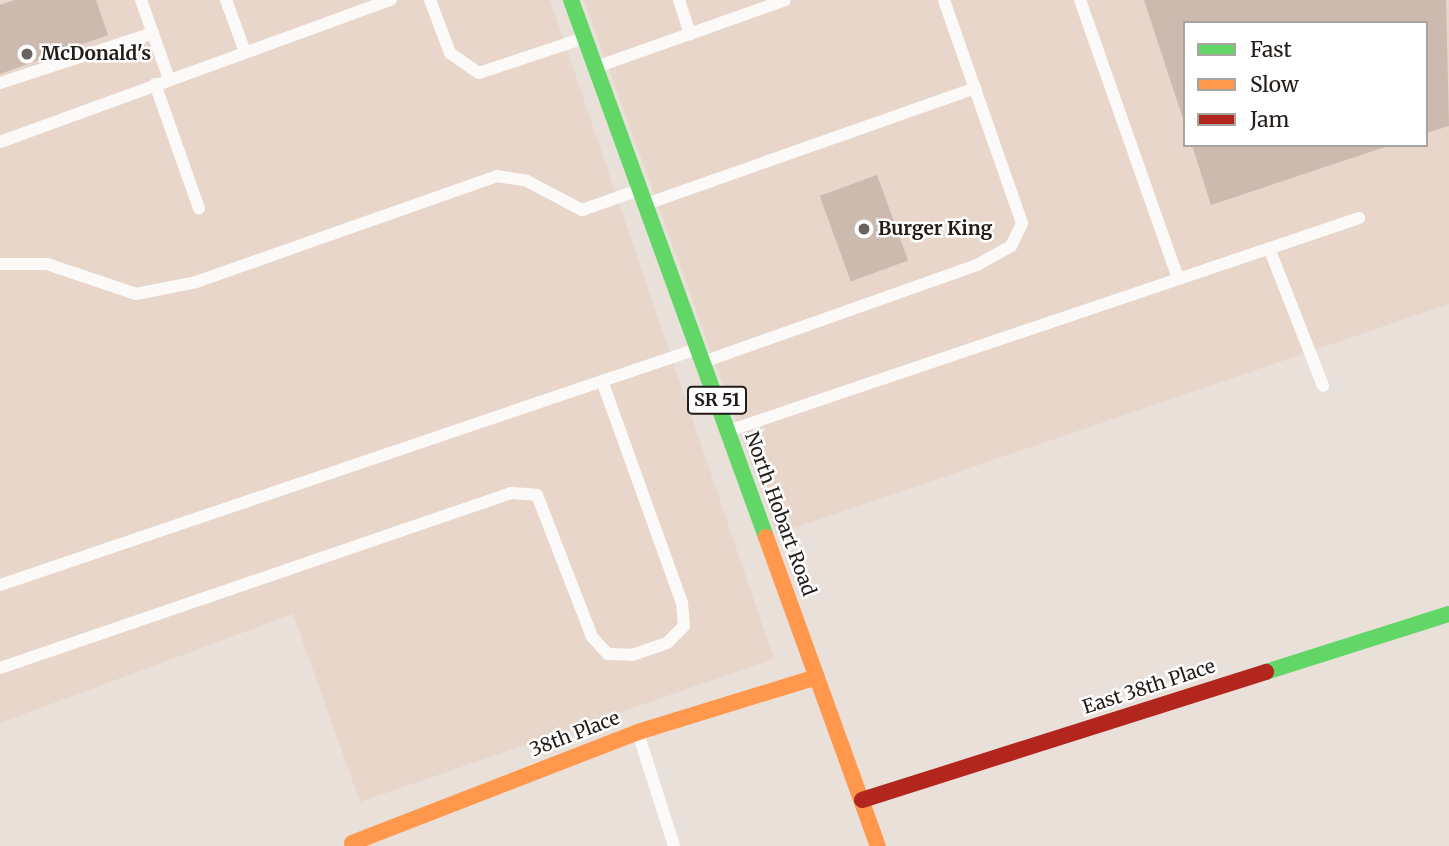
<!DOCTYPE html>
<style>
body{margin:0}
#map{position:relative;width:1449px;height:846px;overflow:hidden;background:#eae0da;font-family:Merriweather,serif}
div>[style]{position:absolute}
.built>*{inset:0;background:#e8d6cb}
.building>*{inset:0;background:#ccbaaf;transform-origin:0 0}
.lane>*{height:12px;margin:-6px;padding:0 6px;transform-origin:6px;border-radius:6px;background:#fcfaf9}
.fast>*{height:16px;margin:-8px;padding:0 8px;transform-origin:8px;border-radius:8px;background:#63d668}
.slow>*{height:16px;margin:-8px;padding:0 8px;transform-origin:8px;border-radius:8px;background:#ff974d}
.jam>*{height:16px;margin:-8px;padding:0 8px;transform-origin:8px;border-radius:8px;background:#b3261e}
.dots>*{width:19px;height:19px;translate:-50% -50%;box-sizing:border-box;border:4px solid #fff;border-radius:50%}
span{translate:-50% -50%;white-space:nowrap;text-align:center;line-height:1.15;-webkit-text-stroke:5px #fff;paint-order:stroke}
.shield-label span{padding:2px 5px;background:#fff;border:2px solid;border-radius:5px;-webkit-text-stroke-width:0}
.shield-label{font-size:18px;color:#231c19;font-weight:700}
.poi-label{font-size:19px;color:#231c19;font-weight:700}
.left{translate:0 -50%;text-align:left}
.street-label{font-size:19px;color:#231c19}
.legend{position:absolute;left:1183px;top:21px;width:245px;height:126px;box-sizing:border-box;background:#fff;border:2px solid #a7a4a3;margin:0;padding:9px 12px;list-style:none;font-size:21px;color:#231c19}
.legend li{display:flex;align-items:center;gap:14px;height:35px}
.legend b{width:35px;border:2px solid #a7a4a3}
</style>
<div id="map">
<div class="built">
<div style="clip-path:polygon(0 0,550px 0,774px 659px,360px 802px,293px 614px,0 723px)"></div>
<div style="clip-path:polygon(evenodd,584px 0,1449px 0,1449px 304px,777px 534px,584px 0,1185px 23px,1426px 23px,1426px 145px,1185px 145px,1185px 23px)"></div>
</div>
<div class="building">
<div style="clip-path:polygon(14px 0,96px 0,108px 35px,0 74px,0 5px)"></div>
<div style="clip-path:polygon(1144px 0,1446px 0,1449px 126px,1426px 133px,1426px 23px,1185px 23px,1184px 122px)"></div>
<div style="clip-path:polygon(1192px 145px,1388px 145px,1388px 146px,1211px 205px)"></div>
<div style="left:877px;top:175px;width:91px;height:61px;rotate:70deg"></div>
</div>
<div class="lane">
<div style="left:141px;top:0;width:84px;rotate:70.5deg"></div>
<div style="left:226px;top:0;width:55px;rotate:69.9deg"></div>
<div style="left:430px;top:0;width:57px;rotate:69.3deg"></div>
<div style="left:450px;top:53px;width:35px;rotate:35deg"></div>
<div style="left:479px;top:73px;width:108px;rotate:-18.4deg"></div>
<div style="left:679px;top:0;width:36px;rotate:72deg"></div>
<div style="left:1080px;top:0;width:293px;rotate:70.6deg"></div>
<div style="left:599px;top:66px;width:197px;rotate:-19.5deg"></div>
<div style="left:0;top:83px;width:161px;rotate:-18.1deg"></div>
<div style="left:155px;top:84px;width:132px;rotate:70.5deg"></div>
<div style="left:0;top:142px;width:416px;rotate:-20deg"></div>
<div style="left:649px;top:203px;width:346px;rotate:-19.4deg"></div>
<div style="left:1269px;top:248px;width:148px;rotate:68.6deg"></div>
<div style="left:0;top:264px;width:47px"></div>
<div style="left:47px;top:264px;width:94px;rotate:18.6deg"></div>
<div style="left:136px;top:294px;width:61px;rotate:-11.3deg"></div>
<div style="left:196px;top:282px;width:319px;rotate:-19.4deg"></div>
<div style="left:497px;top:176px;width:30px;rotate:9deg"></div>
<div style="left:527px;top:181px;width:62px;rotate:27.8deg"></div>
<div style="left:582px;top:210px;width:57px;rotate:-19.4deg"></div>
<div style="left:706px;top:361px;width:288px;rotate:-19.5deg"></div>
<div style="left:977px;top:265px;width:39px;rotate:-29deg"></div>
<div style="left:1011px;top:246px;width:25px;rotate:-64deg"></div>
<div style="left:1022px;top:223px;width:236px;rotate:-109.3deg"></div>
<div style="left:731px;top:430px;width:663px;rotate:-18.65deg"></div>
<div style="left:0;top:585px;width:733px;rotate:-18.71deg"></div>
<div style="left:0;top:668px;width:540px;rotate:-18.9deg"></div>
<div style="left:511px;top:493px;width:26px;rotate:4deg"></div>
<div style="left:537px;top:495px;width:152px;rotate:68.8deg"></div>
<div style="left:592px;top:637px;width:23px;rotate:47deg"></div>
<div style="left:608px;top:654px;width:24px;rotate:2deg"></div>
<div style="left:632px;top:655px;width:37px;rotate:-19deg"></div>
<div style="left:667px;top:643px;width:24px;rotate:-45deg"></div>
<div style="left:684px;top:626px;width:23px;rotate:-95deg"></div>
<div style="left:682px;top:603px;width:236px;rotate:-109.8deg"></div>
<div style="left:638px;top:733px;width:119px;rotate:72.3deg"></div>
</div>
<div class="fast">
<div style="left:571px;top:0;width:571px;rotate:70.04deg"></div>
<div style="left:1266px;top:672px;width:192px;rotate:-17.6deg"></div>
</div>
<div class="slow">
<div style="left:766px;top:537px;width:329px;rotate:70.1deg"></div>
<div style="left:352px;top:843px;width:307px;rotate:-21.2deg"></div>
<div style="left:638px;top:732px;width:187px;rotate:-17.1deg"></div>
</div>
<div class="jam">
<div style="left:862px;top:800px;width:424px;rotate:-17.6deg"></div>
</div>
<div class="dots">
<div style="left:27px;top:54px;background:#69615d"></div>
<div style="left:864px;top:229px;background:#69615d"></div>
</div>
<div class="shield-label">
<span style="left:717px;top:400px">SR 51</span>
</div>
<div class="poi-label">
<span class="left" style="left:41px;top:54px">McDonald's</span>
<span class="left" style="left:878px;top:229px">Burger King</span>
</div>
<div class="street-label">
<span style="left:780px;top:514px;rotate:70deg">North Hobart Road</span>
<span style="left:1149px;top:687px;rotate:-18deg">East 38th Place</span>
<span style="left:575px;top:734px;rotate:-21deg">38th Place</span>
</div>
<ul class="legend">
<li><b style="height:9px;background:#63d668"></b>Fast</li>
<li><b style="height:9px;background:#ff974d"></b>Slow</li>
<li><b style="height:9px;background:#b3261e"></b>Jam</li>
</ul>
</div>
